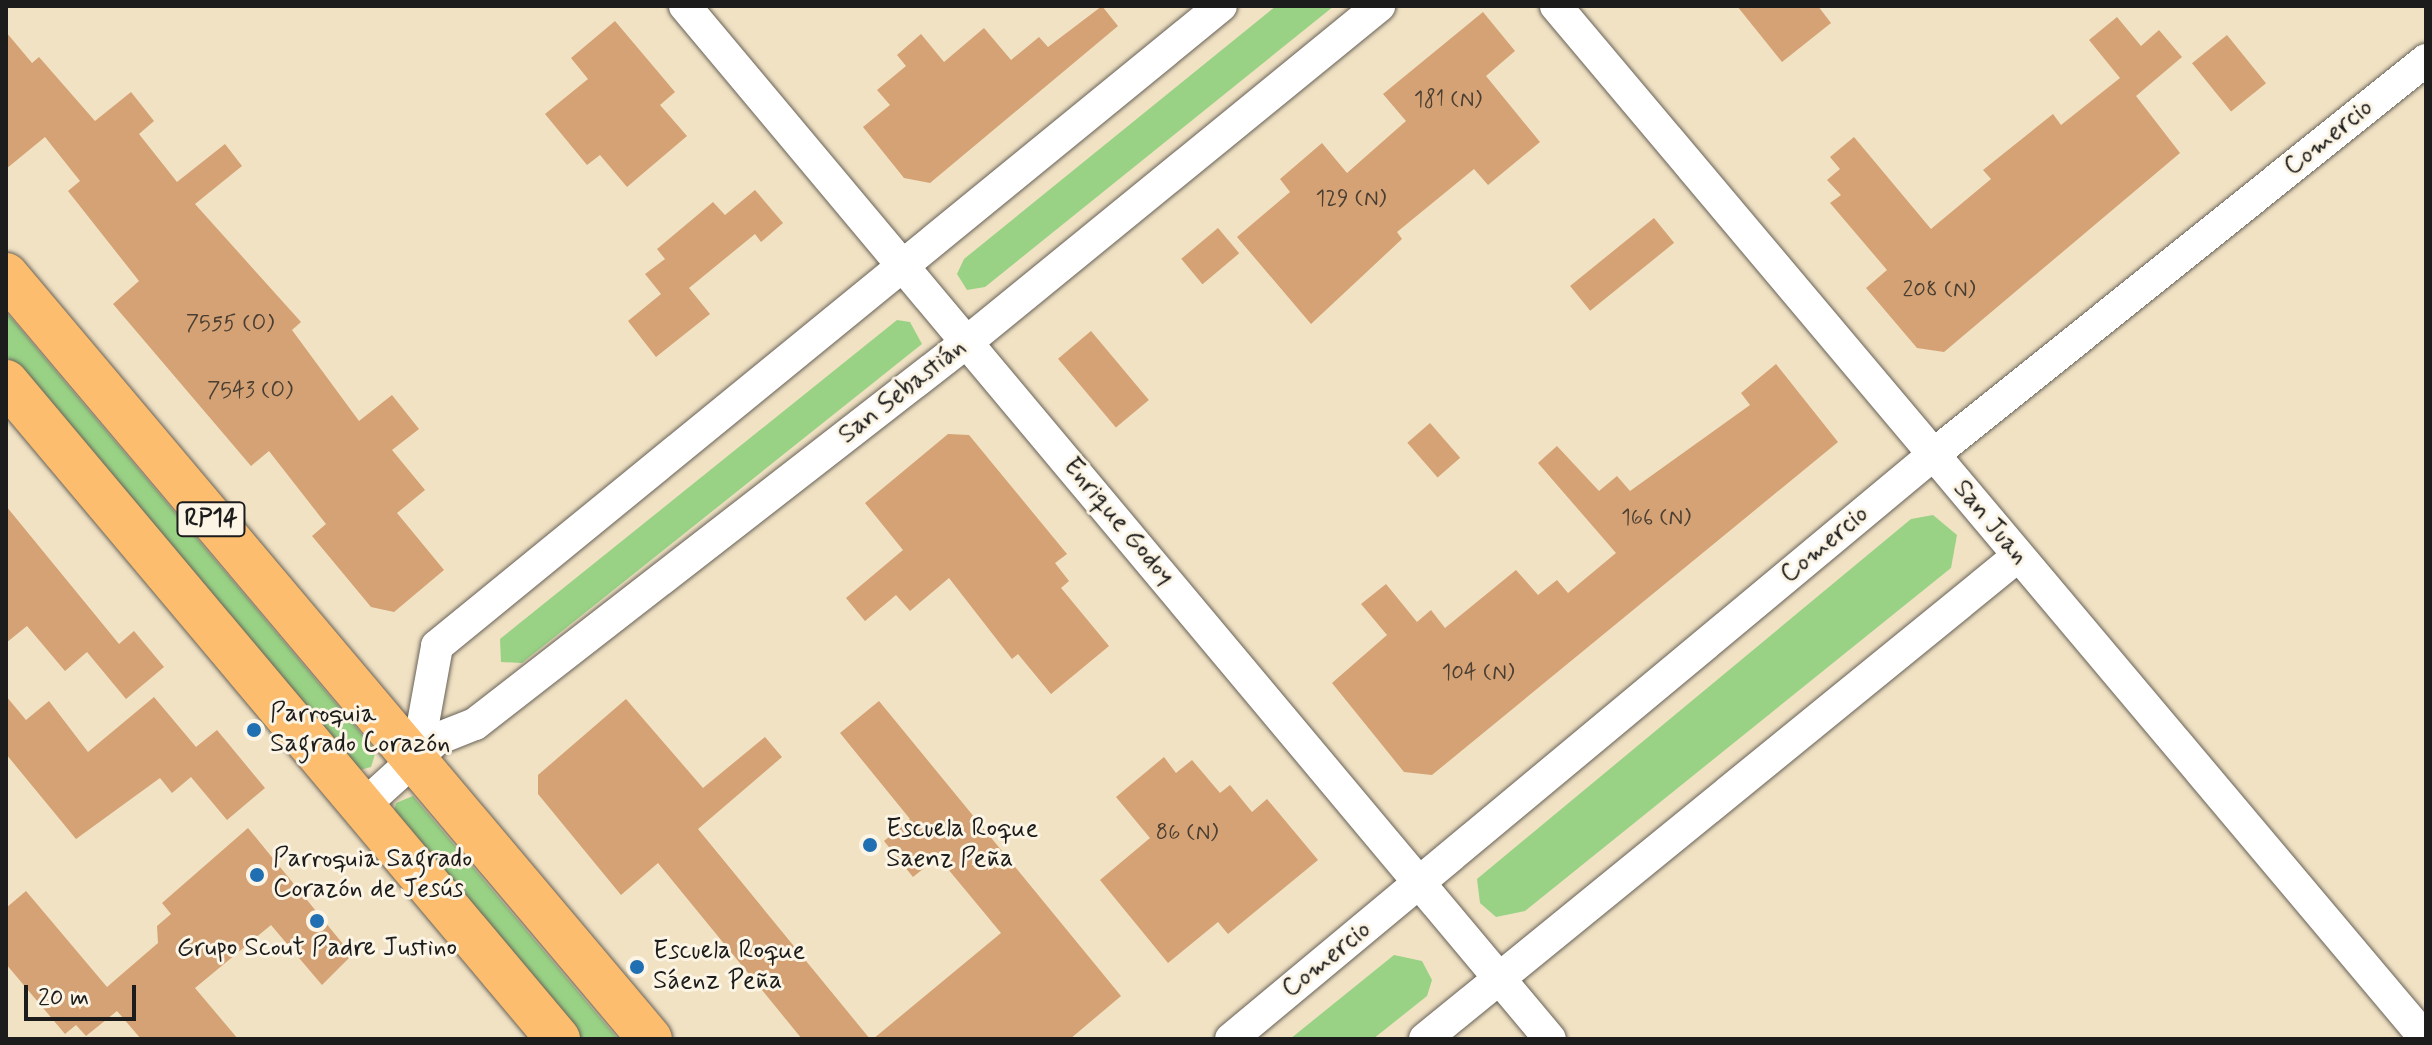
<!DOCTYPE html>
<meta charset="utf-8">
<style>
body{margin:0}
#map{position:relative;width:2432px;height:1045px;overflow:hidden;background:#f1e2c4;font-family:Mynerve,sans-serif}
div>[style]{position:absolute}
.green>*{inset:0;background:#99d285}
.building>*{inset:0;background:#d4a274;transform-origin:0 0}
.roads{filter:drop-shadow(0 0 2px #676157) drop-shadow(0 0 2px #676157)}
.minor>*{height:32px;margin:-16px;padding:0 16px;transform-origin:16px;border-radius:16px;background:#fff}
.primary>*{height:44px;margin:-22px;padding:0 22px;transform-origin:22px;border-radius:22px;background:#fcbd6f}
.dots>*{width:22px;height:22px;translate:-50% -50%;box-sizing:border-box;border:4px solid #fcf5e5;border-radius:50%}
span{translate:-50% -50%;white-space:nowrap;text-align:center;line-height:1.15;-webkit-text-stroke:6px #fcf5e5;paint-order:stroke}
.number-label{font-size:22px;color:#4a3e32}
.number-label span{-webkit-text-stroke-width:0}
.shield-label span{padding:2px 6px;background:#fcf5e5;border:2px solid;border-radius:6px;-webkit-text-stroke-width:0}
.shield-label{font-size:24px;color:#1c1c1c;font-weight:700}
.street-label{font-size:26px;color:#1c1c1c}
.poi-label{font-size:26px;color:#1c1c1c}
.left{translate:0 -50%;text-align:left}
.frame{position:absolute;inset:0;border:8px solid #1c1c1c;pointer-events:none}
.scale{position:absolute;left:24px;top:985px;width:112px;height:36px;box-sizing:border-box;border:4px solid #1c1c1c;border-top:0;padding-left:10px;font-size:24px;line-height:28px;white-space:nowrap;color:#1c1c1c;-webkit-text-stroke:6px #fcf5e5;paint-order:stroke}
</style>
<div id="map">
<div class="green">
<div style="clip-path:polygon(1276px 6px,1334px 6px,985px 287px,967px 290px,957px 274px,964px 259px)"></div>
<div style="clip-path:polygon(6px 312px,376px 751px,371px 767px,356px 771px,6px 355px)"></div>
<div style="clip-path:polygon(897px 320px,910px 322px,922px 344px,522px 663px,501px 662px,500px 639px)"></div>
<div style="clip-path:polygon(1933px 515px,1957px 535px,1951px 568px,1525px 911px,1496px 917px,1480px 903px,1477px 879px,1911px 519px)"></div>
<div style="clip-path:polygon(413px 796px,618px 1039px,581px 1039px,393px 815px,396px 803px)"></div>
<div style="clip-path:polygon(1394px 955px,1422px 961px,1432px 980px,1427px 996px,1373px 1039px,1290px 1039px)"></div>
</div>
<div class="building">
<div style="clip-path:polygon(1102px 6px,1118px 26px,930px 183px,904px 178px,863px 127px,890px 105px,877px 90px,906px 66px,897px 55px,921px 34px,944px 62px,984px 28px,1011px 60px,1039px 37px,1048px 47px)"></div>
<div style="clip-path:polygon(1737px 6px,1818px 6px,1831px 23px,1782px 62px)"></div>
<div style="clip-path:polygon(1483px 12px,1515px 51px,1486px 76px,1540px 142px,1488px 185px,1474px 169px,1397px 232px,1402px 239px,1311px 324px,1237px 237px,1290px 192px,1280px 179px,1322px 143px,1347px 173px,1406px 121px,1383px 94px)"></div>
<div style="clip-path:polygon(2117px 17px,2141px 46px,2159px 30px,2182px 57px,2136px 96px,2180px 153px,1944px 352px,1917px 348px,1866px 288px,1887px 270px,1830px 203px,1841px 195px,1827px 180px,1840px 169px,1830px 157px,1854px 137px,1931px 229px,1991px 179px,1983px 170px,2053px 114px,2061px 125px,2120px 78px,2089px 40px)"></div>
<div style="clip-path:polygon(615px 21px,675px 92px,660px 105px,687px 136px,627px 187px,600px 155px,587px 165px,545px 114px,588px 79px,571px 58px)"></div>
<div style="clip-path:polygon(6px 32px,32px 63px,39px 57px,95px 121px,131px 92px,154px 121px,139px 134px,177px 182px,225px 144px,242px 166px,195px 204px,301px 322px,292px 330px,359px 421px,392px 395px,419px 429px,392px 450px,425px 490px,397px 513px,444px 570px,394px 612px,371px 607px,312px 536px,326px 524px,269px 451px,251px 466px,113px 304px,139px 281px,68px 191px,80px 181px,45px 137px,6px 169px)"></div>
<div style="left:2227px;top:35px;width:62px;height:45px;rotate:51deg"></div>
<div style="clip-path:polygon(755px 190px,783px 223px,761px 242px,755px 234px,689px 288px,710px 314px,656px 357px,628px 321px,661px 294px,645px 274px,665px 259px,657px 249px,713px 202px,725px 215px)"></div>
<div style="left:1654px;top:218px;width:32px;height:108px;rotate:51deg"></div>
<div style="left:1218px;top:228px;width:33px;height:48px;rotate:50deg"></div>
<div style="left:1091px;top:331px;width:90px;height:43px;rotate:50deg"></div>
<div style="clip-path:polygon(1776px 364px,1838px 442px,1432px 775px,1404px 772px,1332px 683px,1387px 635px,1361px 604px,1386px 584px,1417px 622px,1431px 610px,1445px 628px,1516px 570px,1538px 595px,1557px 580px,1568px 593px,1616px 553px,1538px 463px,1557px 446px,1599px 491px,1617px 476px,1630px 491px,1750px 405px,1741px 393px)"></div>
<div style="left:1430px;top:423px;width:46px;height:30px;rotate:49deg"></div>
<div style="clip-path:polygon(948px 434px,969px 435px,1067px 554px,1055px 563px,1069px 581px,1061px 588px,1109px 646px,1051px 694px,1018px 654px,1012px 659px,949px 578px,910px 611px,896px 595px,865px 621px,846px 598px,903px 550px,865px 503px)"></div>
<div style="clip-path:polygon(6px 506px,119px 644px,134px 631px,164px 667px,126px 699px,87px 652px,65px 671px,27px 626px,6px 643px)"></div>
<div style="clip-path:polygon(6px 696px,26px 720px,49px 701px,88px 752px,154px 697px,196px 747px,217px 730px,265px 788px,227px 820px,191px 777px,172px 793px,160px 778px,76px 839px,6px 754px)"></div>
<div style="clip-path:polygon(626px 699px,703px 788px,765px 737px,782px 757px,698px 829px,870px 1039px,802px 1039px,658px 863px,621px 895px,538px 794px,538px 775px)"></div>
<div style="clip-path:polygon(879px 701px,1121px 996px,1070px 1039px,873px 1039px,1001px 933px,938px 857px,913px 877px,884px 841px,910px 819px,840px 733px)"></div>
<div style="clip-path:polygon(1164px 757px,1176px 773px,1192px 760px,1220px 793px,1230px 785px,1252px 812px,1267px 799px,1318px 860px,1228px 934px,1218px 922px,1168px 963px,1100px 880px,1150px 838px,1116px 797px)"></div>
<div style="clip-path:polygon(248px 828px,352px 955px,322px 985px,271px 925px,195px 988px,238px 1039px,141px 1039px,117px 1011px,86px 1036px,76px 1025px,65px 1034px,6px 964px,6px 908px,26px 891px,107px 987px,158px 943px,157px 926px,171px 914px,162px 903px)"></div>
</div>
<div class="roads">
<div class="minor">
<div style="left:685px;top:6px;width:1347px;rotate:50.06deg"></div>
<div style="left:1556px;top:6px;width:1351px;rotate:49.9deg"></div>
<div style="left:416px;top:762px;width:118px;rotate:-79.7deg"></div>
<div style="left:437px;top:646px;width:1012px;rotate:-39.23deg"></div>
<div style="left:362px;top:807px;width:101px;rotate:-42.2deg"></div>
<div style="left:437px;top:739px;width:41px;rotate:-21.5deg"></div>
<div style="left:475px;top:724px;width:623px;rotate:-37.83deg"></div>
<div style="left:967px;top:342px;width:532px;rotate:-39.2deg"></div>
<div style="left:1231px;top:1039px;width:913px;rotate:-39.76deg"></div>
<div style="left:1933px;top:455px;width:632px;rotate:-38.7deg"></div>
<div style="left:1425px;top:1039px;width:765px;rotate:-39.16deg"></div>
</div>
<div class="primary">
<div style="left:6px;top:275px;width:999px;rotate:49.87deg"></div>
<div style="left:6px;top:382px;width:858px;rotate:49.96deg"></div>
</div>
</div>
<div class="dots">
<div style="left:254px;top:730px;background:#1f6fb2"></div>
<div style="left:870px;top:845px;background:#1f6fb2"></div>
<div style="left:257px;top:875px;background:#1f6fb2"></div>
<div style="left:317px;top:921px;background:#1f6fb2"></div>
<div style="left:637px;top:967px;background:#1f6fb2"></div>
</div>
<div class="number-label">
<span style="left:1448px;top:101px">181 (N)</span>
<span style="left:1351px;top:200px">129 (N)</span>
<span style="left:1939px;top:291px">208 (N)</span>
<span style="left:230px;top:325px">7555 (O)</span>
<span style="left:250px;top:392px">7543 (O)</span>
<span style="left:1656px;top:519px">166 (N)</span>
<span style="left:1478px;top:674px">104 (N)</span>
<span style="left:1187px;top:834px">86 (N)</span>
</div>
<div class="shield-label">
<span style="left:211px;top:519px">RP14</span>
</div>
<div class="street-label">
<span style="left:2329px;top:138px;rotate:-39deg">Comercio</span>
<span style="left:903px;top:392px;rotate:-38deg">San Sebastián</span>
<span style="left:1118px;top:522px;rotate:50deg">Enrique Godoy</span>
<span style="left:1990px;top:523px;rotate:50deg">San Juan</span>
<span style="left:1825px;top:545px;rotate:-40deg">Comercio</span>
<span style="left:1327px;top:960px;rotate:-39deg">Comercio</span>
</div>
<div class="poi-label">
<span class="left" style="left:270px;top:730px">Parroquia<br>Sagrado Corazón</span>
<span class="left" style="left:886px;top:845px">Escuela Roque<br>Saenz Peña</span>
<span class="left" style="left:273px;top:875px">Parroquia Sagrado<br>Corazón de Jesús</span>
<span style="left:317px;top:949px">Grupo Scout Padre Justino</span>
<span class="left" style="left:653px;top:967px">Escuela Roque<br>Sáenz Peña</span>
</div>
<div class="frame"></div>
<div class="scale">20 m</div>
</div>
